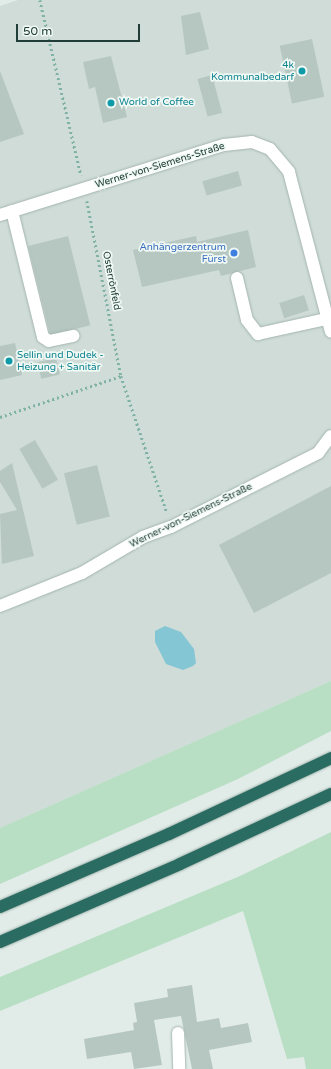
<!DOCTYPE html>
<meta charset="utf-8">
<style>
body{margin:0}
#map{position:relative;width:331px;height:1069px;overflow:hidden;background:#e1ece8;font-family:"Varela Round",sans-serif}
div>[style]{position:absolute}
.built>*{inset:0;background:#cfdcd7}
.green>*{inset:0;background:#b8dfc4}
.water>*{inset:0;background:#85c6d5}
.building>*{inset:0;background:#b6c7c1;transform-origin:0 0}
.path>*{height:2.5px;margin-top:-1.25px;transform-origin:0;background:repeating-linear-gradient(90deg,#7fb2a4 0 2px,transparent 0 5px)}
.roads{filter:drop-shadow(0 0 1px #a3b4af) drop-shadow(0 0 1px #a3b4af)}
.minor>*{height:12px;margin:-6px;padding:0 6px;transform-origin:6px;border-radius:6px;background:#fff}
.highway>*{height:12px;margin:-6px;padding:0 6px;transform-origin:6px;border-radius:6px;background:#2a6c61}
.dots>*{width:11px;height:11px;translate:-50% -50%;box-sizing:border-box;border:2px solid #f1f9f5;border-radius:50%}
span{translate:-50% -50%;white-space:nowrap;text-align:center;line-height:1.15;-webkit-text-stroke:3.5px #f1f9f5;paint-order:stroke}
.culture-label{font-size:10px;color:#0d838f}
.right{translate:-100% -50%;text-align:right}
.left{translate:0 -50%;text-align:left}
.street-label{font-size:10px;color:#203e37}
.shop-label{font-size:10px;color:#366cbe}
.scale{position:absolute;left:16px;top:24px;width:124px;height:18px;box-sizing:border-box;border:2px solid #203e37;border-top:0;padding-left:5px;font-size:12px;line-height:14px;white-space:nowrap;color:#203e37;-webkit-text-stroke:3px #f1f9f5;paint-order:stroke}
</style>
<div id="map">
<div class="built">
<div style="clip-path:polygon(18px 0,331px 0,331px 681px,0 828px,0 6px)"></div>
</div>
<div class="green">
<div style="clip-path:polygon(331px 681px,331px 731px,238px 779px,0 884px,0 828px)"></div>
<div style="clip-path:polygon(331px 832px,331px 1069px,306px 1069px,304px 1057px,287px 1059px,243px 911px,0 1011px,0 977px,240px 876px)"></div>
</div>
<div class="water">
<div style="clip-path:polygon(165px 626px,181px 632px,194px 649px,196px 663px,193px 666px,183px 670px,166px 664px,155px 642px,155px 631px)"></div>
</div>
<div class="building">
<div style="clip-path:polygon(200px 12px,209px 49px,186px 55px,181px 16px)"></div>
<div style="left:312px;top:39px;width:59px;height:33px;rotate:78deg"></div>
<div style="clip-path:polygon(111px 56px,127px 117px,103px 123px,95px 87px,89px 89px,83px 62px)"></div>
<div style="clip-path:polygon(0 71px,24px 134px,0 142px)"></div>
<div style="left:212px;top:75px;width:39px;height:15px;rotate:75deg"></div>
<div style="left:238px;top:171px;width:15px;height:37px;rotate:74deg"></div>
<div style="clip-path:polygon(248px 230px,256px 267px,221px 276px,219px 270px,142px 287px,133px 250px,196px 236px,197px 242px)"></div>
<div style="left:68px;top:236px;width:92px;height:41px;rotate:76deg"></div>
<div style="left:304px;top:295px;width:16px;height:26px;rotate:72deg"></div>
<div style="clip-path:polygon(15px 343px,22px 375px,0 380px,0 346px)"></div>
<div style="left:56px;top:358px;width:17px;height:19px;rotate:77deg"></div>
<div style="left:35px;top:440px;width:46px;height:18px;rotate:60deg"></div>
<div style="clip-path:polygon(12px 463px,34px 556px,2px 564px,0 514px,17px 510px,0 482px,0 471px)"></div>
<div style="left:97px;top:465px;width:53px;height:34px;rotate:76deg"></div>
<div style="clip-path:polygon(331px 486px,331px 573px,254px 613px,219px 545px)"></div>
<div style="clip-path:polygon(192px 985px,197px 1022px,219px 1018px,221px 1028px,248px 1023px,252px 1042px,209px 1050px,213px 1069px,192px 1069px,181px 1016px,154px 1020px,162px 1065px,134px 1069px,131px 1052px,87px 1059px,84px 1039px,134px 1030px,133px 1023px,137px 1022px,134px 1003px,168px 997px,167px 989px)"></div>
</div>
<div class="path">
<div style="left:40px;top:0;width:180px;rotate:76.8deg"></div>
<div style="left:87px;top:201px;width:178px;rotate:79deg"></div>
<div style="left:121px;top:376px;width:145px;rotate:71.4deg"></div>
<div style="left:0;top:417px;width:128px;rotate:-18.7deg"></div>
</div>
<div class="roads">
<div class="minor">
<div style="left:12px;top:211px;width:130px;rotate:76.2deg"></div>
<div style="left:43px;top:337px;width:7px;rotate:34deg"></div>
<div style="left:49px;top:341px;width:25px;rotate:-12deg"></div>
<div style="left:0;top:215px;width:235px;rotate:-17.4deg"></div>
<div style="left:224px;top:145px;width:28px;rotate:-6deg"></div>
<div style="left:252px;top:142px;width:19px;rotate:21deg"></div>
<div style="left:270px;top:149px;width:30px;rotate:50deg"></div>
<div style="left:289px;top:172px;width:165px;rotate:75.3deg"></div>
<div style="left:237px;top:278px;width:43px;rotate:76.6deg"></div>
<div style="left:247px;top:320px;width:18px;rotate:52deg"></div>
<div style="left:258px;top:334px;width:75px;rotate:-12.4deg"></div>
<div style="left:0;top:606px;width:88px;rotate:-21.9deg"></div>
<div style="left:82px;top:573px;width:71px;rotate:-30.5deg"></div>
<div style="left:143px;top:537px;width:30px;rotate:-20deg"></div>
<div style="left:171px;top:527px;width:165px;rotate:-26.7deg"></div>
<div style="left:318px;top:453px;width:21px;rotate:-53deg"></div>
<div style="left:178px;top:1033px;width:36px;rotate:88deg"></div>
</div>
<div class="highway">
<div style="left:0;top:907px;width:184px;rotate:-23.4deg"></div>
<div style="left:169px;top:834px;width:179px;rotate:-25.1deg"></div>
<div style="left:0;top:942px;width:196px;rotate:-23.4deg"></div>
<div style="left:180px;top:864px;width:166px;rotate:-24.9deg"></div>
</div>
</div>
<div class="dots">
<div style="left:302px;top:71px;background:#0f9aa8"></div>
<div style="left:111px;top:103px;background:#0f9aa8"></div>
<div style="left:234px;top:253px;background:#3f7fe0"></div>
<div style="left:9px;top:361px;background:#0f9aa8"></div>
</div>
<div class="culture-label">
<span class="right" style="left:294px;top:71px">4k<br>Kommunalbedarf</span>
<span class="left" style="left:119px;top:103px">World of Coffee</span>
<span class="left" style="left:17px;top:361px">Sellin und Dudek -<br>Heizung + Sanitär</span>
</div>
<div class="street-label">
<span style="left:160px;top:166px;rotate:-17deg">Werner-von-Siemens-Straße</span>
<span style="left:111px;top:281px;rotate:79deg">Osterrönfeld</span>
<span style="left:191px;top:516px;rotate:-26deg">Werner-von-Siemens-Straße</span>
</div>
<div class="shop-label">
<span class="right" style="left:226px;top:253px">Anhängerzentrum<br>Fürst</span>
</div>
<div class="scale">50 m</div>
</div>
